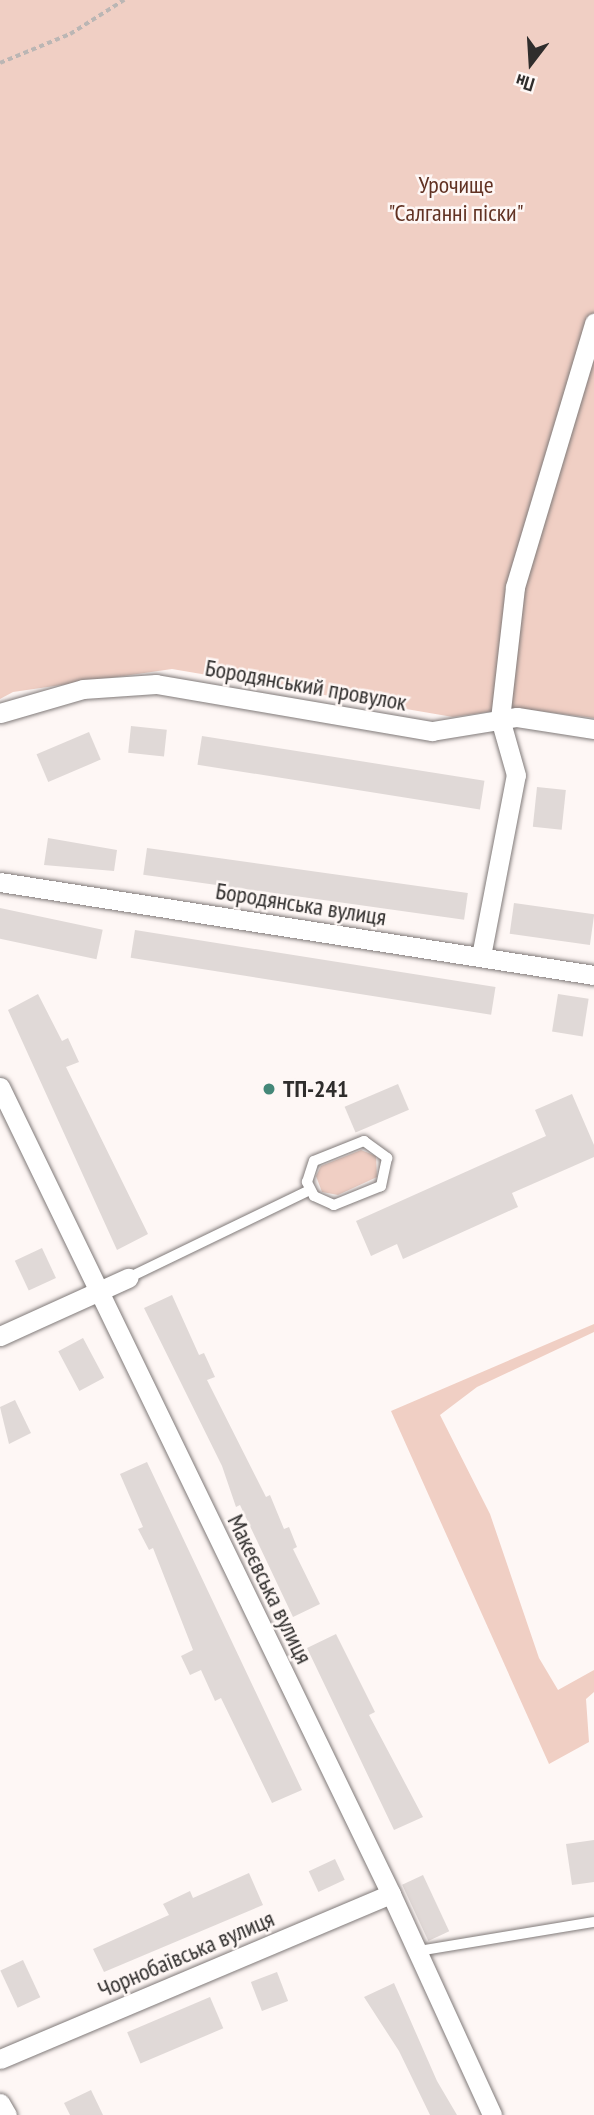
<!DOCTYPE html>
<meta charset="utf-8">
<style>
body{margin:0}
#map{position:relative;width:594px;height:2115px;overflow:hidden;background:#fef7f5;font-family:"PT Sans Narrow",sans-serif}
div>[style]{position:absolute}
.green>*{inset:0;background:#f0cfc4}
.building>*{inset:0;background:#e0d9d7;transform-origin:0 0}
.path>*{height:3.5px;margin-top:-1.75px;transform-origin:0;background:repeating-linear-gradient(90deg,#bbb6b4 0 5px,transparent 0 8.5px)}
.roads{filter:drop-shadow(0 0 2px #807a79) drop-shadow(0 0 2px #807a79)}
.service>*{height:10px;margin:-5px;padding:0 5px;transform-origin:5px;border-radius:5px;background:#fff}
.minor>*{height:19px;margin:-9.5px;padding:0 9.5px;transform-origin:9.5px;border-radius:9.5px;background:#fff}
.dots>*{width:19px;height:19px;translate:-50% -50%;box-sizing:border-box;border:4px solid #fef7f5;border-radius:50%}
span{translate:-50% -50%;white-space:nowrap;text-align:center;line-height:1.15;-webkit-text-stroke:5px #fef7f5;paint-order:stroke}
.park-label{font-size:24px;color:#613223}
.street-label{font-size:24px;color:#2f2d2c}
.poi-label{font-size:24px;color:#2f2d2c;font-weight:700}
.left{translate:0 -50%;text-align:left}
.north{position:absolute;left:496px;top:28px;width:70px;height:70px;-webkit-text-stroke:5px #fef7f5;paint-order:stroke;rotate:197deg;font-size:19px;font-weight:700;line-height:28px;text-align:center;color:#2f2d2c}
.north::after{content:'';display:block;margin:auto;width:24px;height:32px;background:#2f2d2c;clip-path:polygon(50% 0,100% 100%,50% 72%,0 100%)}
</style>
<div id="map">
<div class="green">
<div style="clip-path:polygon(0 0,594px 0,594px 718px,516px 708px,453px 717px,172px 669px,13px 692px,0 699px)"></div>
<div style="clip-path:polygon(361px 1150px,376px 1156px,377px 1177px,338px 1195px,322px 1192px,316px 1176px,321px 1166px)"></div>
<div style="clip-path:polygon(594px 1324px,594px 1332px,477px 1387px,440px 1415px,490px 1514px,539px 1658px,558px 1690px,594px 1670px,594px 1692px,586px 1699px,589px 1742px,549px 1764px,391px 1411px)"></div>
</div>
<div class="building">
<div style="left:131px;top:726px;width:36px;height:27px;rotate:6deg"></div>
<div style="left:89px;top:732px;width:30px;height:57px;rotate:67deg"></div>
<div style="left:202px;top:736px;width:286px;height:29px;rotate:9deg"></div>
<div style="left:537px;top:787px;width:29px;height:40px;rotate:6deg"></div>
<div style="clip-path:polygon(48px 838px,117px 850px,114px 871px,44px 865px)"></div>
<div style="left:147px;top:848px;width:324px;height:27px;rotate:8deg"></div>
<div style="left:514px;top:903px;width:81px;height:31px;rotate:8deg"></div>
<div style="left:0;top:908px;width:105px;height:30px;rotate:12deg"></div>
<div style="left:135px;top:930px;width:365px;height:28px;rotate:9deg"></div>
<div style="clip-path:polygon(38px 994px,62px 1041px,68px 1038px,79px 1062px,66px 1067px,148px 1234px,117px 1250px,8px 1010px)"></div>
<div style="left:558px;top:994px;width:31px;height:38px;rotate:9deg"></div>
<div style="left:398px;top:1084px;width:28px;height:58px;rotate:67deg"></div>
<div style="clip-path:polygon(572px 1094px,594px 1145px,594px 1157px,512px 1193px,518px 1207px,403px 1259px,397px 1244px,371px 1256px,356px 1221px,546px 1136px,535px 1110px)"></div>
<div style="left:42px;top:1248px;width:33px;height:30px;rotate:65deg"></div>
<div style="clip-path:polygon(172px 1295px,199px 1355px,204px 1353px,215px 1377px,207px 1380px,266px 1497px,270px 1495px,284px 1529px,289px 1527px,297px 1547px,293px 1549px,320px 1604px,293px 1617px,240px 1505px,236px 1507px,222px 1466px,144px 1308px)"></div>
<div style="left:83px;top:1338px;width:45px;height:28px;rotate:62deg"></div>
<div style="clip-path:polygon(15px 1400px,31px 1433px,9px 1444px,0 1407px)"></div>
<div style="clip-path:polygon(147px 1462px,302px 1790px,272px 1803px,221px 1698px,215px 1701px,201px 1670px,190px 1675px,181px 1656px,193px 1650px,153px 1548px,149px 1550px,138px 1529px,143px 1527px,120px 1474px)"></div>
<div style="clip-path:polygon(336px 1634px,375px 1712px,369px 1715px,423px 1817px,394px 1830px,307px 1648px)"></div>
<div style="clip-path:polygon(594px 1840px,594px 1882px,572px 1885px,566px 1844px)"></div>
<div style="left:335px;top:1859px;width:23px;height:29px;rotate:65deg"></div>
<div style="clip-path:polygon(249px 1873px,263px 1905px,104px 1972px,93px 1949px,169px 1915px,163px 1904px,190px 1891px,193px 1898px)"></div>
<div style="left:423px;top:1875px;width:62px;height:23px;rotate:65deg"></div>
<div style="left:23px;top:1960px;width:41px;height:25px;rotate:65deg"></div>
<div style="left:277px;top:1972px;width:31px;height:28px;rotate:69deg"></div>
<div style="clip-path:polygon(394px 1983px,437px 2081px,457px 2115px,430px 2115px,399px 2051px,364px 1997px)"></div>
<div style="left:210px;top:1997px;width:34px;height:90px;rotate:67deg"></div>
<div style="clip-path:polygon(91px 2090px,103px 2115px,70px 2115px,64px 2103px)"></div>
</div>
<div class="path">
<div style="left:0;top:63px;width:76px;rotate:-22.5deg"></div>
<div style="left:70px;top:34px;width:64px;rotate:-32.2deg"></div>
</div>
<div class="roads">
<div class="service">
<div style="left:364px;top:1141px;width:29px;rotate:36deg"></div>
<div style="left:387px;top:1158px;width:29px;rotate:102deg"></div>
<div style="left:381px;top:1186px;width:51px;rotate:158deg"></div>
<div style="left:334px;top:1205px;width:22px;rotate:-156deg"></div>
<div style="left:314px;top:1196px;width:16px;rotate:-117deg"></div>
<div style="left:307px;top:1182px;width:22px;rotate:-72deg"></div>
<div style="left:314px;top:1161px;width:54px;rotate:-21.8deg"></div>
<div style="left:128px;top:1278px;width:202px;rotate:-25.8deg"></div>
<div style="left:418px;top:1951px;width:178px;rotate:-9.4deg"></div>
</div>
<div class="minor">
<div style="left:0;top:713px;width:86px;rotate:-16.1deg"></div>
<div style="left:83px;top:689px;width:73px;rotate:-3.9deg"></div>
<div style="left:156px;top:684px;width:280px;rotate:9.7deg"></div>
<div style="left:432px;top:731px;width:86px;rotate:-9.4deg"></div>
<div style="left:517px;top:717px;width:78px;rotate:8.9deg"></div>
<div style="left:0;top:882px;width:601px;rotate:8.9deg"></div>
<div style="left:481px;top:956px;width:184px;rotate:-79.1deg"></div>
<div style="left:516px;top:775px;width:58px;rotate:-105.9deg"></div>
<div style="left:500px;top:719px;width:133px;rotate:-83.5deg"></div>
<div style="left:515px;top:587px;width:276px;rotate:-73.3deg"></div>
<div style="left:0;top:1087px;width:897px;rotate:64.15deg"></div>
<div style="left:391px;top:1894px;width:243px;rotate:65.4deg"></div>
<div style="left:0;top:1336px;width:141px;rotate:-24.4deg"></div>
<div style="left:0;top:2059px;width:424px;rotate:-22.9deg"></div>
<div style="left:0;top:2103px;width:14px;rotate:60deg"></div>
</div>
</div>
<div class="dots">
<div style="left:269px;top:1089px;background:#448778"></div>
</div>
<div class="park-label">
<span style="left:456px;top:199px">Урочище<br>"Салганні піски"</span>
</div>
<div class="street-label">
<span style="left:306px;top:685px;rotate:10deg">Бородянський провулок</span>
<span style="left:301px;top:904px;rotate:9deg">Бородянська вулиця</span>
<span style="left:270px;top:1589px;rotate:64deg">Макеєвська вулиця</span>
<span style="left:186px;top:1954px;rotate:-23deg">Чорнобаївська вулиця</span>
</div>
<div class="poi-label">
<span class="left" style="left:283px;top:1089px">ТП-241</span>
</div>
<div class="north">Пн</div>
</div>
